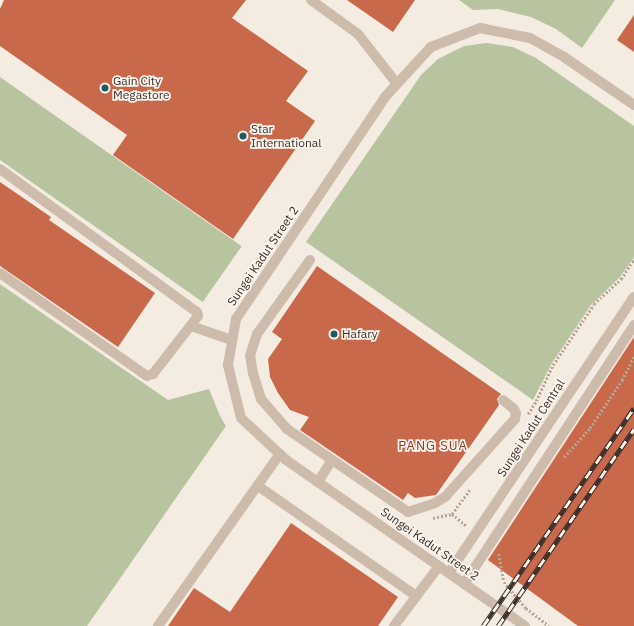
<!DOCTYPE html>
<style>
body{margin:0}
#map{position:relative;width:634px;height:626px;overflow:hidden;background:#f4ebe1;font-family:"IBM Plex Sans",sans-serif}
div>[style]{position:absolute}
.green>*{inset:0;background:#b8c4a0;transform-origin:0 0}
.building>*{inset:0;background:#c8694b}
.path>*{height:2.5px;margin-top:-1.25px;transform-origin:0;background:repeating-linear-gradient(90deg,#b9a596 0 2px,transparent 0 4px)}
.minor>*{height:10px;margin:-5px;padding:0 5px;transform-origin:5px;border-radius:5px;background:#cdbbac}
.rail>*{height:4.5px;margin-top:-2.25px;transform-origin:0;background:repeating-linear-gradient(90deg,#fbf5ee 0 9px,#3b302b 0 18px);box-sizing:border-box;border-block:1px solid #3b302b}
.dots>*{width:11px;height:11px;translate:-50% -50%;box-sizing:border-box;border:2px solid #fbf5ee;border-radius:50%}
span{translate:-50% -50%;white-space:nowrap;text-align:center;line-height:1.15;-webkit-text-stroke:3.5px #fbf5ee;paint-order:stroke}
.poi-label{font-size:12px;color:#3b302b}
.left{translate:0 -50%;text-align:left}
.street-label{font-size:12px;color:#3b302b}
.neighbourhood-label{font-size:13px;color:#8c3b22;letter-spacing:1px}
</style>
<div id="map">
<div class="green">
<div style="clip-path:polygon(459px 0,615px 0,582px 48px,556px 29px,531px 17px,498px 9px,473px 10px)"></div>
<div style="clip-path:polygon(487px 43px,513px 47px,536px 58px,634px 126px,634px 257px,620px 277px,591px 305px,552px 363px,533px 400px,306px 242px,421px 75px,438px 59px,464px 46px)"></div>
<div style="left:0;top:77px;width:295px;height:68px;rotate:35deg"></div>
<div style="clip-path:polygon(0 284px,168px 400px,209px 389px,220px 416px,226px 426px,87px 626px,0 626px)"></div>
</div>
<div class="building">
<div style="clip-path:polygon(4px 0,246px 0,232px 18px,308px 71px,286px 101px,315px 121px,233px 239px,113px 155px,127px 135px,0 46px,0 9px)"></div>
<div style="clip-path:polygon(347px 0,415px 0,393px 32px)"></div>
<div style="clip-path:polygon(634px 15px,634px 52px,617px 40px)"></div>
<div style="clip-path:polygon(0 182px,51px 217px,49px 220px,155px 293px,118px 347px,0 266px)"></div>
<div style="clip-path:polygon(317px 266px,501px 394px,497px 399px,499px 405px,436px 495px,415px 498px,408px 493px,403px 500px,300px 430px,309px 417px,290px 410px,278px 393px,270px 377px,268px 359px,282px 339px,272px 332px)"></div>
<div style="clip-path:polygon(634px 337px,634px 626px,578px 626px,488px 560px)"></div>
<div style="clip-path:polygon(291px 523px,398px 597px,378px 626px,168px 626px,194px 588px,230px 612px)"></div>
</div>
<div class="path">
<div style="left:528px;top:414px;width:15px;rotate:-58deg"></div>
<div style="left:536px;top:401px;width:40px;rotate:-65deg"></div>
<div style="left:553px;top:365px;width:73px;rotate:-56.1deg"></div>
<div style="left:594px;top:304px;width:37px;rotate:-43deg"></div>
<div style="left:621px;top:279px;width:24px;rotate:-57deg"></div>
<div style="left:564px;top:457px;width:39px;rotate:-48deg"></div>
<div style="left:590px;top:428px;width:58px;rotate:-56.3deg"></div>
<div style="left:622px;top:380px;width:27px;rotate:-63deg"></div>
<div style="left:452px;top:514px;width:19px;rotate:39deg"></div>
<div style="left:433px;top:518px;width:19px;rotate:-12deg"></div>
<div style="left:452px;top:514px;width:32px;rotate:-54deg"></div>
<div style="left:499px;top:554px;width:28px;rotate:80deg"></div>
<div style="left:504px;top:582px;width:34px;rotate:50deg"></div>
<div style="left:526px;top:608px;width:29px;rotate:38deg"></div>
</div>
<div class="minor">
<div style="left:311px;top:0;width:58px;rotate:35.9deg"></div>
<div style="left:358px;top:34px;width:63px;rotate:52deg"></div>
<div style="left:0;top:169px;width:243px;rotate:36deg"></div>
<div style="left:197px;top:312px;width:4px;rotate:76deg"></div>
<div style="left:198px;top:316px;width:73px;rotate:127.8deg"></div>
<div style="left:153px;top:374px;width:6px;rotate:162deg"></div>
<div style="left:147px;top:376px;width:179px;rotate:-145deg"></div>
<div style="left:310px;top:260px;width:91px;rotate:125.6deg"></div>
<div style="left:257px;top:334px;width:22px;rotate:108deg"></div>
<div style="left:250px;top:355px;width:18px;rotate:81deg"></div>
<div style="left:253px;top:373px;width:27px;rotate:73deg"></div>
<div style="left:261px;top:399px;width:40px;rotate:49deg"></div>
<div style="left:287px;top:429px;width:147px;rotate:34.4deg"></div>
<div style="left:408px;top:512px;width:28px;rotate:-18deg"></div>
<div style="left:435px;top:503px;width:12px;rotate:-31deg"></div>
<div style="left:445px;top:497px;width:105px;rotate:-48.1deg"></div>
<div style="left:515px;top:419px;width:6px;rotate:-81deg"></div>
<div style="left:516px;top:413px;width:4px;rotate:-117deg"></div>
<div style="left:514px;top:409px;width:14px;rotate:-141deg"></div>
<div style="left:191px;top:326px;width:43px;rotate:18.9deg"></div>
<div style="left:318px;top:482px;width:25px;rotate:-58deg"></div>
<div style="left:258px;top:486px;width:193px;rotate:34.8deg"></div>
<div style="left:449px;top:573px;width:332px;rotate:-56.2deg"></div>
<div style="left:464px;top:584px;width:310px;rotate:-56.7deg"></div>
<div style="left:158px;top:626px;width:211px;rotate:-54.7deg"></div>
<div style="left:394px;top:626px;width:75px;rotate:-53.1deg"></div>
<div style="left:525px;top:626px;width:292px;rotate:-145.2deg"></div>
<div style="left:285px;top:459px;width:60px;rotate:-137deg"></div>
<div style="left:241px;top:418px;width:55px;rotate:-103.8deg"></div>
<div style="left:228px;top:365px;width:47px;rotate:-80.1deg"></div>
<div style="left:236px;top:319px;width:267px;rotate:-56.1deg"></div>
<div style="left:385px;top:97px;width:68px;rotate:-47.4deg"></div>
<div style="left:431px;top:47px;width:53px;rotate:-21.2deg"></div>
<div style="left:480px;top:28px;width:51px;rotate:11.3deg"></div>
<div style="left:530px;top:38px;width:39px;rotate:29deg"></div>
<div style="left:564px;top:57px;width:85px;rotate:34.4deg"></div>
</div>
<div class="rail">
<div style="left:483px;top:626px;width:265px;rotate:-55.3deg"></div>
<div style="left:498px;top:626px;width:239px;rotate:-55.4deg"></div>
</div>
<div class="dots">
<div style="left:105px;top:88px;background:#1f5a5e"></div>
<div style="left:243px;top:136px;background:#1f5a5e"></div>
<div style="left:334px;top:334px;background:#1f5a5e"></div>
</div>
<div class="poi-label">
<span class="left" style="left:113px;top:88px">Gain City<br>Megastore</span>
<span class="left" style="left:251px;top:136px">Star<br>International</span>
<span class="left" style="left:342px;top:334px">Hafary</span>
</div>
<div class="street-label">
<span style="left:263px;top:256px;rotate:-56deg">Sungei Kadut Street 2</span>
<span style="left:531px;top:428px;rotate:-57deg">Sungei Kadut Central</span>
<span style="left:430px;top:544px;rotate:35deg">Sungei Kadut Street 2</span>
</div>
<div class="neighbourhood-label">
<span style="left:433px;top:446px">PANG SUA</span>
</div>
</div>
